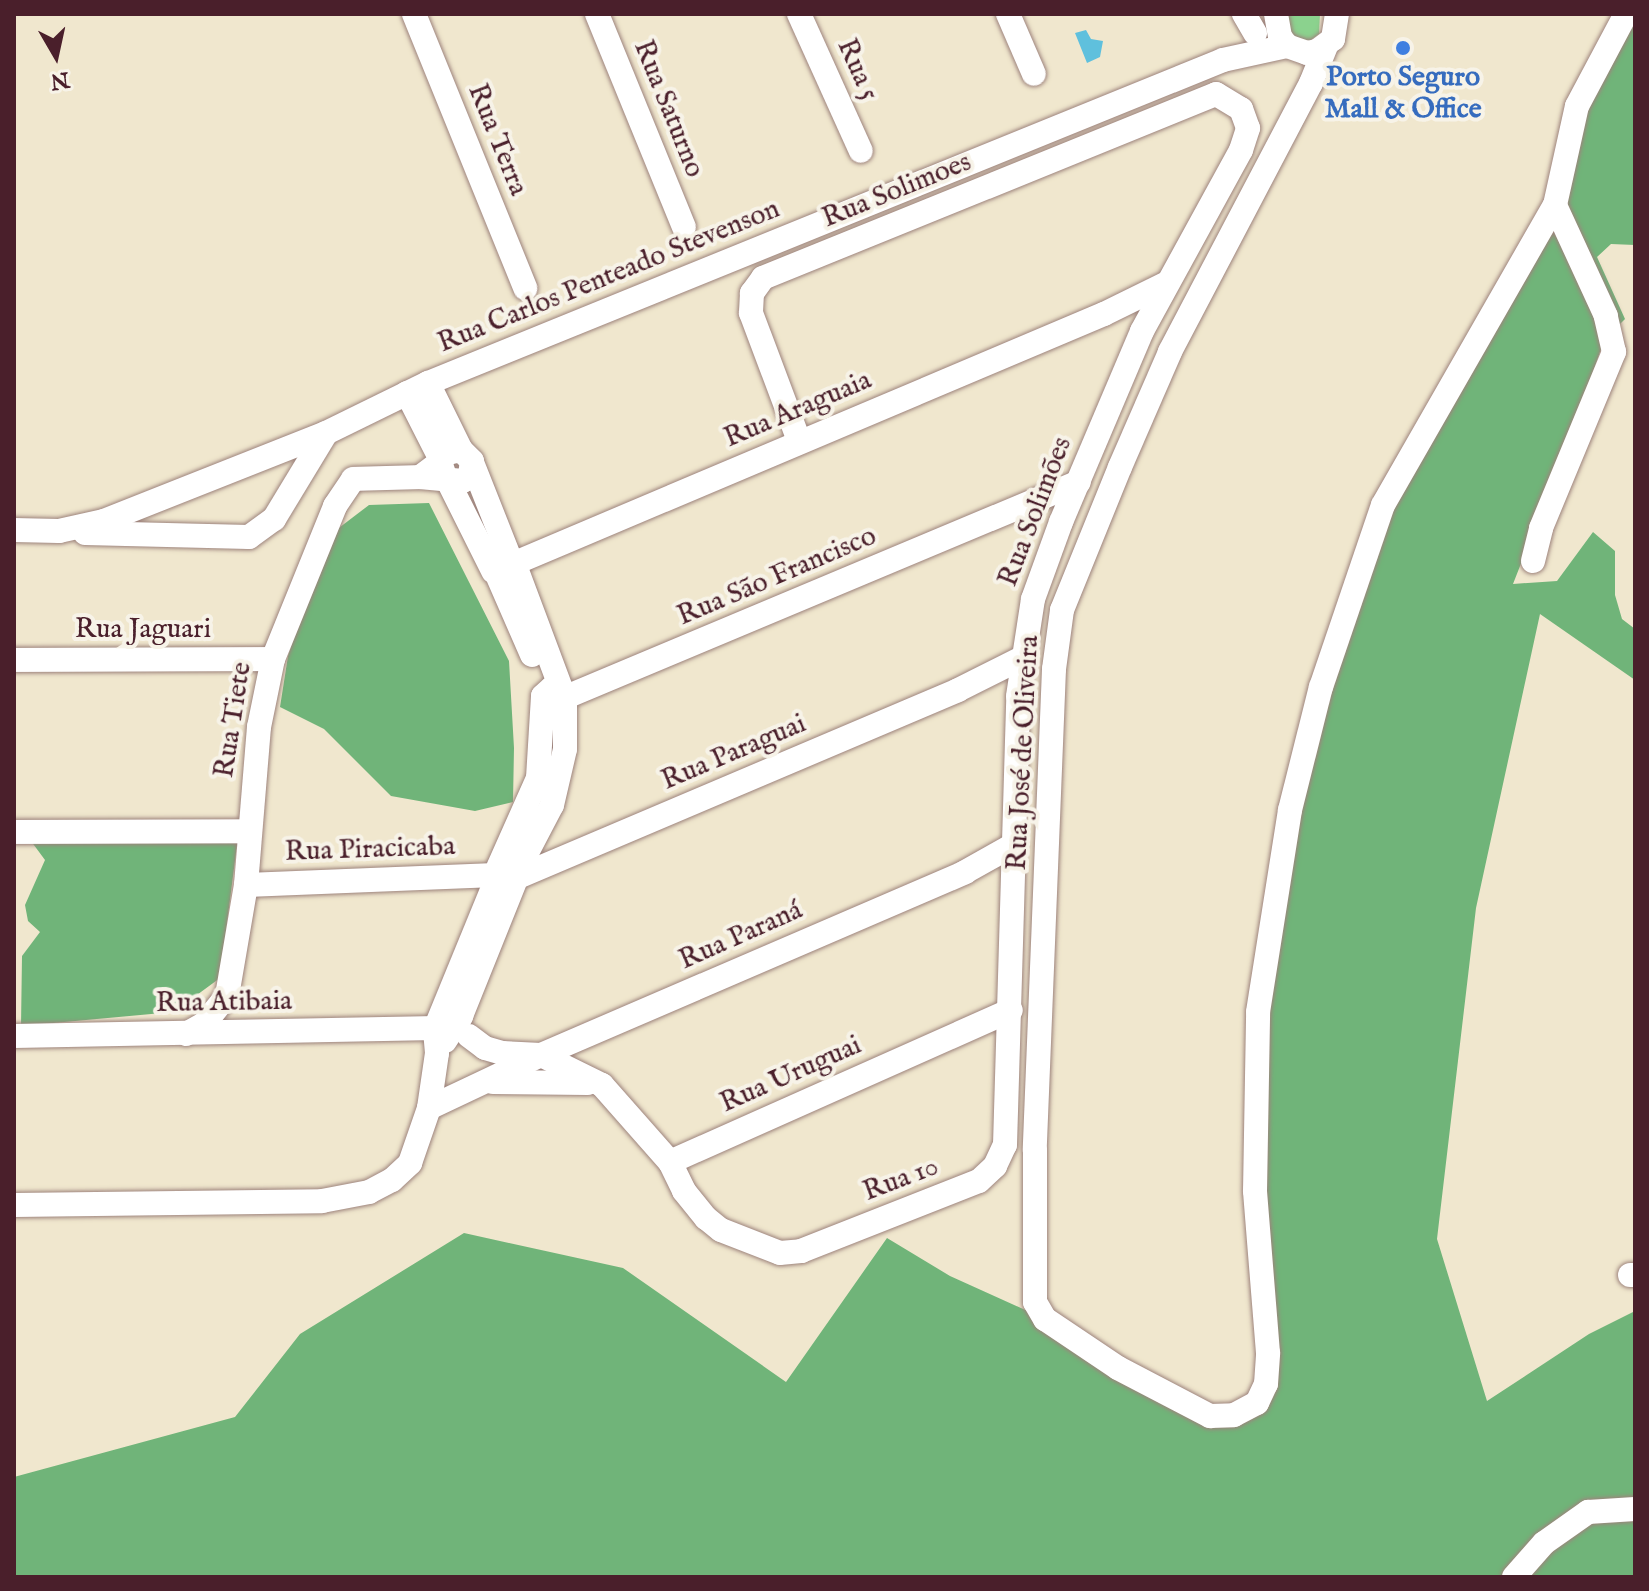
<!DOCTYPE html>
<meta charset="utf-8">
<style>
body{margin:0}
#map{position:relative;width:1649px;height:1591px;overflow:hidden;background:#f0e7ce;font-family:"IM FELL English",serif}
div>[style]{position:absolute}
.green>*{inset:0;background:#8bd28e}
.forest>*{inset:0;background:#70b479}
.water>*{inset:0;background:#5fc0dd}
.roads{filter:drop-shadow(0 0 2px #9d837c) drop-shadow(0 0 2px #9d837c)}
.minor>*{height:24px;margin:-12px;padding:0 12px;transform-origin:12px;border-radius:12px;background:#fff}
.dots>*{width:22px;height:22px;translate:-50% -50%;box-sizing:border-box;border:4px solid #f7f3e8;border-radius:50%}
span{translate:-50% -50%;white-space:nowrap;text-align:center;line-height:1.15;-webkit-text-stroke:8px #f7f3e8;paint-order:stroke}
.street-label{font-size:28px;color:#4a1f2b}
.shop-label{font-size:28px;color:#366cbe;font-weight:700}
.frame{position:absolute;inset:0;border:16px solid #4a1f2b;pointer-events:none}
.north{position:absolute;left:16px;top:16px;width:80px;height:80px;-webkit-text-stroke:6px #f7f3e8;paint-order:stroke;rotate:171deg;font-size:22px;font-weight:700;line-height:32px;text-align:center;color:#4a1f2b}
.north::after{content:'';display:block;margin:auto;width:28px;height:36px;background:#4a1f2b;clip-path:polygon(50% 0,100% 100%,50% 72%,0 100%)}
</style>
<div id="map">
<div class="green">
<div style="clip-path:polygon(1283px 14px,1320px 14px,1319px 34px,1308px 42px,1296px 43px)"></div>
</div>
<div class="forest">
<div style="clip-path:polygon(1635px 14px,1635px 245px,1611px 244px,1597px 257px,1625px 319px,1604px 340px,1575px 425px,1513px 584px,1557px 581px,1593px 532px,1615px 551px,1615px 595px,1622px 619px,1635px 629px,1635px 680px,1540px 614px,1476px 908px,1437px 1239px,1487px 1401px,1589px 1334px,1635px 1311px,1635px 1577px,14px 1577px,14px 1477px,235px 1417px,300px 1334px,464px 1233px,623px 1268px,786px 1382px,887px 1238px,950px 1276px,1045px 1319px,1210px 1416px,1257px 1403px,1272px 909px,1361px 563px,1555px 205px,1577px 106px)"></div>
<div style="clip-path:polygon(429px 503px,509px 661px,514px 748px,513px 802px,475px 811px,391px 796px,324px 729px,280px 707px,288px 656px,327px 537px,369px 505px)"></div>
<div style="clip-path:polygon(28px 837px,238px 837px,220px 978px,190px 1000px,162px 1013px,21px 1026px,22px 956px,40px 932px,28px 921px,25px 905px,45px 860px)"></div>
</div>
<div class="water">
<div style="clip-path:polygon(1086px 30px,1091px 39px,1103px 41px,1100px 57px,1087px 63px,1075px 33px)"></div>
</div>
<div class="roads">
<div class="minor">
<div style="left:414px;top:14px;width:296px;rotate:67.9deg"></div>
<div style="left:597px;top:14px;width:230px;rotate:67.8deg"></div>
<div style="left:799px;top:14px;width:150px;rotate:65.7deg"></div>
<div style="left:1008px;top:14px;width:65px;rotate:66.6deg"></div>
<div style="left:1244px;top:14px;width:22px;rotate:60deg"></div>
<div style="left:1276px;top:14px;width:23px;rotate:80deg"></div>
<div style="left:1280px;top:37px;width:11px;rotate:52deg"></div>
<div style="left:1287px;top:46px;width:21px;rotate:19deg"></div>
<div style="left:1307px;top:53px;width:10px;rotate:-11deg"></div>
<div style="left:1317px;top:51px;width:20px;rotate:-37deg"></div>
<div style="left:1333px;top:39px;width:25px;rotate:-81deg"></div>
<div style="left:1326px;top:46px;width:40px;rotate:112deg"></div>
<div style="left:1311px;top:83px;width:304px;rotate:117.7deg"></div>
<div style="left:1170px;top:352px;width:125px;rotate:113.5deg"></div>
<div style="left:1120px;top:467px;width:154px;rotate:112.1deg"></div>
<div style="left:1062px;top:610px;width:60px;rotate:97.7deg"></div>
<div style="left:1054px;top:669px;width:481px;rotate:92.3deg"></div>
<div style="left:1035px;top:1150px;width:152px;rotate:90deg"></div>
<div style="left:1035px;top:1302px;width:20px;rotate:60deg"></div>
<div style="left:1045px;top:1319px;width:88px;rotate:33.9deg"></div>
<div style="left:1118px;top:1368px;width:104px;rotate:27.6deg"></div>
<div style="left:1210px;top:1416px;width:24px;rotate:-2deg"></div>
<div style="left:1234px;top:1415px;width:26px;rotate:-28deg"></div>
<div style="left:1257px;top:1403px;width:21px;rotate:-65deg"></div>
<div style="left:1266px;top:1384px;width:31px;rotate:-86deg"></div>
<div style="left:1268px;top:1353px;width:163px;rotate:-94.6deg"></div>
<div style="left:1255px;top:1191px;width:179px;rotate:-89deg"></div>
<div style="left:1258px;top:1012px;width:205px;rotate:-81deg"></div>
<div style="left:1290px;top:810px;width:127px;rotate:-75.9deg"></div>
<div style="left:1321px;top:687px;width:192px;rotate:-71.2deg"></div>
<div style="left:1383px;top:505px;width:346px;rotate:-60.2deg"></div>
<div style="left:1555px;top:205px;width:101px;rotate:-77.5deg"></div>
<div style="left:1577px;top:106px;width:104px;rotate:-62deg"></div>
<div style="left:428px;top:383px;width:75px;rotate:63.8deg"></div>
<div style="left:407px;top:393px;width:75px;rotate:63.1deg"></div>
<div style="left:440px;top:462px;width:25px;rotate:143deg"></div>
<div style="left:420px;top:477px;width:43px;rotate:5.3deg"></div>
<div style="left:463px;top:481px;width:9px;rotate:-41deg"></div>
<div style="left:470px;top:475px;width:14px;rotate:-82deg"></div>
<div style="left:472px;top:461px;width:16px;rotate:-135deg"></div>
<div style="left:461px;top:450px;width:14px;rotate:168deg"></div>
<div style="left:447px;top:453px;width:11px;rotate:128deg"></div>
<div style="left:440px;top:462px;width:18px;rotate:71deg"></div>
<div style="left:473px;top:465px;width:98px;rotate:68.4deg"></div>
<div style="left:448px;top:481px;width:101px;rotate:63.4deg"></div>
<div style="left:14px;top:530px;width:45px;rotate:1.3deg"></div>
<div style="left:59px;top:531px;width:46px;rotate:-12.5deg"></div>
<div style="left:104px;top:521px;width:239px;rotate:-21.6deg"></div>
<div style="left:326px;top:433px;width:114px;rotate:-26.1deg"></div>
<div style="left:428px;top:383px;width:858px;rotate:-22.11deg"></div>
<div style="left:1223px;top:60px;width:66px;rotate:-12.3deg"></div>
<div style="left:85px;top:533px;width:164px;rotate:1.4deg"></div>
<div style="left:249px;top:537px;width:31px;rotate:-36deg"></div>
<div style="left:274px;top:519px;width:100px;rotate:-58.8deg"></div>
<div style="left:1533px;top:561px;width:34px;rotate:-76deg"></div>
<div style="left:1541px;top:528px;width:191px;rotate:-67.5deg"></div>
<div style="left:1614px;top:352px;width:37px;rotate:-103deg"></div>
<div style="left:1606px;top:316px;width:122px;rotate:-114.7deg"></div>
<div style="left:515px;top:563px;width:639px;rotate:-22.92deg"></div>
<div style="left:1104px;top:314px;width:68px;rotate:-26.2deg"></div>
<div style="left:516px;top:568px;width:131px;rotate:69.5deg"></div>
<div style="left:498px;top:577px;width:85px;rotate:66.4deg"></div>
<div style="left:14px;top:660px;width:259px;rotate:-0.2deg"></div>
<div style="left:566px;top:697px;width:556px;rotate:-22.74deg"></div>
<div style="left:14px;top:832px;width:234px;rotate:-0.2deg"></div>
<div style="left:498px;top:868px;width:98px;rotate:-66deg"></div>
<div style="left:538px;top:778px;width:82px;rotate:-86.5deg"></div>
<div style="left:543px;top:696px;width:12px;rotate:-42deg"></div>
<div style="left:552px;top:688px;width:14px;rotate:25deg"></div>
<div style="left:565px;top:694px;width:14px;rotate:98deg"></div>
<div style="left:563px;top:708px;width:8px;rotate:157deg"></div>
<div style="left:556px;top:711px;width:12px;rotate:-160deg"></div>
<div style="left:518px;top:870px;width:73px;rotate:-62.4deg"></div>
<div style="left:552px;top:805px;width:57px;rotate:-76.9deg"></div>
<div style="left:565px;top:749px;width:45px;rotate:-90deg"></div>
<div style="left:518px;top:877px;width:478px;rotate:-23deg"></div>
<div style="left:958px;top:690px;width:72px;rotate:-26.6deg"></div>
<div style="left:246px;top:885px;width:250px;rotate:-2.3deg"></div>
<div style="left:186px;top:1034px;width:21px;rotate:-29deg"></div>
<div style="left:204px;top:1024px;width:36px;rotate:-51deg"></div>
<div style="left:227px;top:996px;width:113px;rotate:-80.3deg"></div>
<div style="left:246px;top:885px;width:159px;rotate:-85.3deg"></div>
<div style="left:259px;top:727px;width:69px;rotate:-78.4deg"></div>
<div style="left:273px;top:659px;width:165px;rotate:-67.9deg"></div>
<div style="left:335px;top:506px;width:32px;rotate:-56deg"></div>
<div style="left:353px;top:479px;width:67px;rotate:-1.7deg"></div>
<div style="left:14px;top:1036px;width:436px;rotate:-1.1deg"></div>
<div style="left:469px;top:1036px;width:20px;rotate:37deg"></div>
<div style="left:485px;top:1048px;width:18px;rotate:16deg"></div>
<div style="left:502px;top:1053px;width:39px;rotate:3deg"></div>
<div style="left:541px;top:1055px;width:68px;rotate:26.2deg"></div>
<div style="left:602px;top:1085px;width:103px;rotate:48.6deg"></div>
<div style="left:670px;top:1162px;width:32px;rotate:64deg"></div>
<div style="left:684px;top:1191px;width:35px;rotate:51deg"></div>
<div style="left:706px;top:1218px;width:19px;rotate:39deg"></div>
<div style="left:721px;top:1230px;width:63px;rotate:21.3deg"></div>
<div style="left:780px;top:1253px;width:21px;rotate:-5deg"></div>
<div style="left:801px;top:1251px;width:191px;rotate:-21.5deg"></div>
<div style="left:979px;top:1181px;width:22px;rotate:-43deg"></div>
<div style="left:995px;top:1166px;width:23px;rotate:-65deg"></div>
<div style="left:1005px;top:1145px;width:449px;rotate:-88.3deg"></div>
<div style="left:1018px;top:696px;width:98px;rotate:-81.2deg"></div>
<div style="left:1033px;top:599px;width:82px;rotate:-70deg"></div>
<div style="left:1061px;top:522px;width:207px;rotate:-67deg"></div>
<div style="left:1142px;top:331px;width:206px;rotate:-61.3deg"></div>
<div style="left:1241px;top:150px;width:23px;rotate:-72deg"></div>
<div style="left:1248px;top:128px;width:20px;rotate:-110deg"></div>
<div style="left:1241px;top:109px;width:29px;rotate:-149deg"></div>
<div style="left:1216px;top:94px;width:489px;rotate:157.9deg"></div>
<div style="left:763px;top:278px;width:19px;rotate:126deg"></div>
<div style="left:752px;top:293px;width:20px;rotate:93deg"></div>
<div style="left:751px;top:313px;width:137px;rotate:69.4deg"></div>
<div style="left:445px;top:1041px;width:30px;rotate:-57deg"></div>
<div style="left:461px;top:1016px;width:144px;rotate:-68.1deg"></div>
<div style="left:493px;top:1082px;width:95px;rotate:0.6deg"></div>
<div style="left:429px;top:1108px;width:124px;rotate:-25.3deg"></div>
<div style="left:541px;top:1055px;width:462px;rotate:-23.3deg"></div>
<div style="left:965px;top:872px;width:57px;rotate:-29.2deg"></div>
<div style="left:670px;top:1162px;width:373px;rotate:-24deg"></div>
<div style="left:14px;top:1205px;width:308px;rotate:-0.7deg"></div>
<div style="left:322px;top:1201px;width:48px;rotate:-10.8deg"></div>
<div style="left:369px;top:1192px;width:26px;rotate:-28deg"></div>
<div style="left:392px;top:1180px;width:25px;rotate:-43deg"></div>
<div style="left:410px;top:1163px;width:58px;rotate:-70.9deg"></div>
<div style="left:429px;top:1108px;width:56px;rotate:-81.7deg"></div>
<div style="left:437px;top:1053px;width:24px;rotate:-95deg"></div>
<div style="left:435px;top:1029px;width:163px;rotate:-67.7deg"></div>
<div style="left:1630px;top:1275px;width:5px"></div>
<div style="left:1514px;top:1577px;width:45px;rotate:-48.6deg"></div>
<div style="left:1544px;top:1543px;width:54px;rotate:-35.2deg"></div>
<div style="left:1588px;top:1512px;width:47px;rotate:-3.7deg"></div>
</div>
</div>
<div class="dots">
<div style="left:1403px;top:48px;background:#3f7fe0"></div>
</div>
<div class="street-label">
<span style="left:857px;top:70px;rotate:66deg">Rua 5</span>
<span style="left:668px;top:109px;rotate:68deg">Rua Saturno</span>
<span style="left:497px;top:140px;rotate:68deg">Rua Terra</span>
<span style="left:897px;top:191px;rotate:-22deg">Rua Solimoes</span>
<span style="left:609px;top:277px;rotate:-22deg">Rua Carlos Penteado Stevenson</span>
<span style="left:798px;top:410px;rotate:-23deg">Rua Araguaia</span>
<span style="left:1036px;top:512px;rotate:-69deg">Rua Solimões</span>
<span style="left:777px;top:577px;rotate:-23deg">Rua São Francisco</span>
<span style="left:143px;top:630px">Rua Jaguari</span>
<span style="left:234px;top:720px;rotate:-81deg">Rua Tiete</span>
<span style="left:734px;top:753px;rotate:-23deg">Rua Paraguai</span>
<span style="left:1024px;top:753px;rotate:-87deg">Rua José de Oliveira</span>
<span style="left:370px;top:850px;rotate:-2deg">Rua Piracicaba</span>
<span style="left:741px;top:936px;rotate:-24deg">Rua Paraná</span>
<span style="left:224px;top:1003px;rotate:-1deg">Rua Atibaia</span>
<span style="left:791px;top:1075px;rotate:-24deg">Rua Uruguai</span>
<span style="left:901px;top:1180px;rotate:-21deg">Rua 10</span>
</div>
<div class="shop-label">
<span style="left:1403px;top:94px">Porto Seguro<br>Mall &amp; Office</span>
</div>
<div class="frame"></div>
<div class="north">N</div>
</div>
